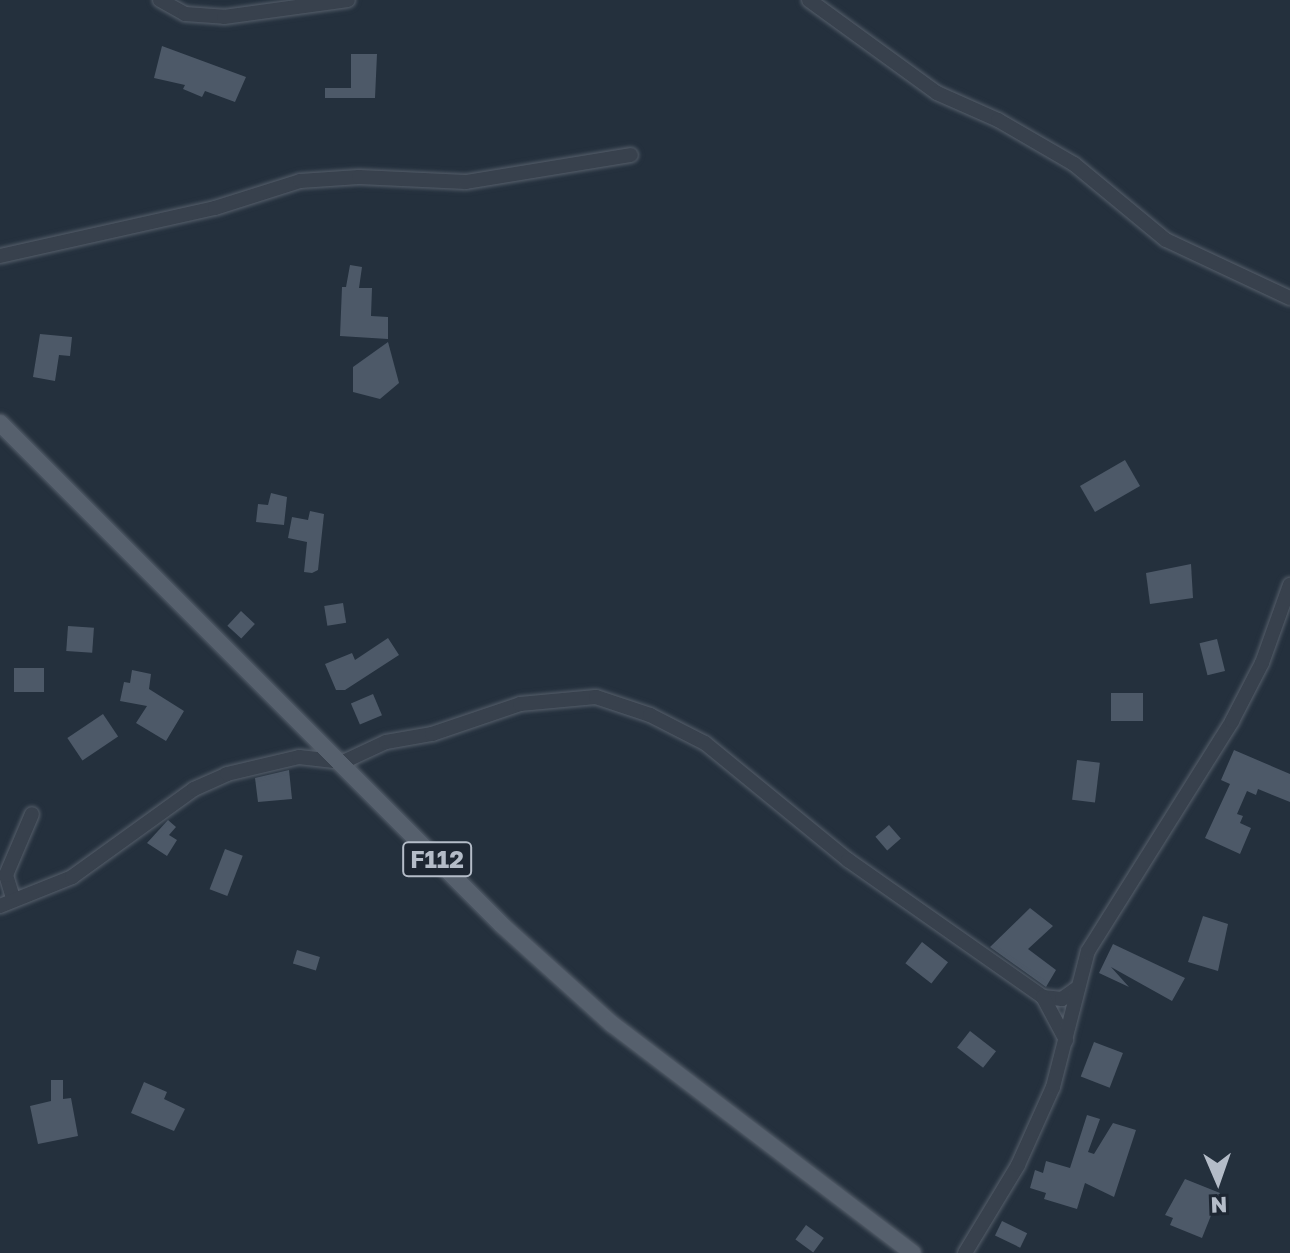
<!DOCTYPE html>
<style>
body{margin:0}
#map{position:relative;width:1290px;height:1253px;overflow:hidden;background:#24303d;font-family:"Golos Text",sans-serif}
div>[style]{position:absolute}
.building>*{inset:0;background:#4d5968;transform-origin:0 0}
.roads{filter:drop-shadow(0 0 2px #565f6b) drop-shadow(0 0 2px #565f6b)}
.minor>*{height:14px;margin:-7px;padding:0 7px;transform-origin:7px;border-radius:7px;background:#38414d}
.major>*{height:16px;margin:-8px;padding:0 8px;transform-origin:8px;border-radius:8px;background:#56606d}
span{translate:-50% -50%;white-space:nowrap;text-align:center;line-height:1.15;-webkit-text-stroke:6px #1d2632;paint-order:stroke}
.shield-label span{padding:2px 6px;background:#1d2632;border:2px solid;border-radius:6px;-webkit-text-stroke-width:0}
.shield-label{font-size:24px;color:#b4bcc8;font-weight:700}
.north{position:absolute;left:1178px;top:1141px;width:80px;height:80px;-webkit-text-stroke:6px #1d2632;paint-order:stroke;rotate:178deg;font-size:22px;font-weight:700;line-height:32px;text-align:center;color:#b4bcc8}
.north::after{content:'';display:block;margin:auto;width:28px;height:36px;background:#b4bcc8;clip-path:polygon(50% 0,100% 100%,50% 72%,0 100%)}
</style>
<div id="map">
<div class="building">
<div style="clip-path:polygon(162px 46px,246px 77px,235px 102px,205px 91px,202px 97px,183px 89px,185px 85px,154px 78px)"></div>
<div style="clip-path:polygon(351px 54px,377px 54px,375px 98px,325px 98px,325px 88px,351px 88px)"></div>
<div style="clip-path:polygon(350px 265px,362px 267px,359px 288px,372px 288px,371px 316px,388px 317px,388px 339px,340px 336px,342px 287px,346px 287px)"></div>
<div style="clip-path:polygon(40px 334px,72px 337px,70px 356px,59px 355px,55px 381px,33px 377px)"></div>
<div style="clip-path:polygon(388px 342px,399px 383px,380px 399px,353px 392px,353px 367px)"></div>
<div style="left:1125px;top:460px;width:30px;height:52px;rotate:60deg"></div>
<div style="clip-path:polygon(271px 493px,287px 497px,284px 525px,256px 522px,258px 504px,268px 505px)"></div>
<div style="clip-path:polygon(310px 511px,324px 514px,318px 570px,312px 573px,304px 572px,307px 542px,288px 538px,292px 517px,308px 520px)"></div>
<div style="clip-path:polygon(1191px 564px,1193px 598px,1150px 604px,1146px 573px)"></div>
<div style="left:343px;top:603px;width:20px;height:19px;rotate:81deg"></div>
<div style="left:241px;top:611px;width:19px;height:20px;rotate:43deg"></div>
<div style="left:68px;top:626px;width:26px;height:25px;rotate:4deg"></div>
<div style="clip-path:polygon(388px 638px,399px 655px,345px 690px,336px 690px,325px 664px,352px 653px,355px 660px)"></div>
<div style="left:1217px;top:639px;width:33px;height:18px;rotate:76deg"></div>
<div style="left:14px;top:668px;width:30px;height:24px"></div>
<div style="clip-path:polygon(132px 670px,151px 674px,149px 689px,184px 711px,166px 741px,136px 723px,147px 706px,120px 701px,124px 682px,130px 683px)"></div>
<div style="left:1143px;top:693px;width:28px;height:32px;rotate:90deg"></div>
<div style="left:373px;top:694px;width:23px;height:24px;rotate:67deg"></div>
<div style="left:103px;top:714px;width:27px;height:43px;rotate:56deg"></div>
<div style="clip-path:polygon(1234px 750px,1290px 774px,1290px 802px,1258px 789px,1256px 795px,1247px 791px,1237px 814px,1243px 816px,1240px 823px,1251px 828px,1240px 854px,1205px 838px,1230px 784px,1221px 780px)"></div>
<div style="left:1077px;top:760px;width:23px;height:40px;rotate:7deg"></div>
<div style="clip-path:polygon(289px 770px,292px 799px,258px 802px,255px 778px)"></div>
<div style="clip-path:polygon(168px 820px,176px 827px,169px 835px,177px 840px,167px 856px,147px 843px)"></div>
<div style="left:889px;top:825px;width:18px;height:18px;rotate:49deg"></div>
<div style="left:225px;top:849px;width:19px;height:43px;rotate:21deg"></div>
<div style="clip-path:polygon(1030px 908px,1053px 926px,1028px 949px,1056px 970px,1046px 987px,990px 947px)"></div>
<div style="clip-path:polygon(1203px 916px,1228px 924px,1218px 971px,1188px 962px)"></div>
<div style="left:922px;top:942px;width:33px;height:27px;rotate:38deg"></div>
<div style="clip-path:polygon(1113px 944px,1185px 978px,1172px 1001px,1111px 967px,1129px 987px,1099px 973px)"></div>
<div style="left:297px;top:950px;width:24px;height:14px;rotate:17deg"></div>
<div style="left:970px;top:1031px;width:33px;height:21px;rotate:38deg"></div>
<div style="left:1094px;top:1042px;width:31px;height:37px;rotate:21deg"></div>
<div style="clip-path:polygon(51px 1080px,63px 1080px,63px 1099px,71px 1098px,78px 1136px,38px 1144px,30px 1106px,51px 1101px)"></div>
<div style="clip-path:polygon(144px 1082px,167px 1092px,164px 1099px,185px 1109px,174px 1131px,131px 1113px)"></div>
<div style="clip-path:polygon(1087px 1115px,1100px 1119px,1088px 1152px,1094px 1154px,1113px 1123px,1136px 1130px,1114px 1197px,1085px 1183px,1077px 1209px,1044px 1199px,1046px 1193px,1030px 1188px,1035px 1170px,1043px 1173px,1046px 1161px,1070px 1168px)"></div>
<div style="clip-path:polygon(1185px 1179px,1220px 1193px,1202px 1238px,1170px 1225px,1173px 1218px,1165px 1215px)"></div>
<div style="left:1002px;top:1221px;width:28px;height:16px;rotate:26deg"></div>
<div style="left:806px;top:1225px;width:22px;height:18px;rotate:36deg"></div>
</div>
<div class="roads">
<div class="minor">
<div style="left:160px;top:0;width:29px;rotate:29deg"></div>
<div style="left:185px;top:14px;width:39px;rotate:4deg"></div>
<div style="left:224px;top:17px;width:125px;rotate:-7.8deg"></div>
<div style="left:809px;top:0;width:158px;rotate:36deg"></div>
<div style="left:937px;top:93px;width:67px;rotate:23.9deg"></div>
<div style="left:998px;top:120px;width:88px;rotate:30.1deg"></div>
<div style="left:1074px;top:164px;width:119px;rotate:39.6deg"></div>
<div style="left:1166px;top:240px;width:137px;rotate:25.1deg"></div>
<div style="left:0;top:256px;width:220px;rotate:-12.6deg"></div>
<div style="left:215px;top:208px;width:89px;rotate:-17.6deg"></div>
<div style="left:300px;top:181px;width:59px;rotate:-3.9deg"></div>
<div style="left:359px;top:177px;width:107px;rotate:2.7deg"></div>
<div style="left:466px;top:182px;width:167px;rotate:-9.3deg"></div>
<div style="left:13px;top:898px;width:24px;rotate:-107deg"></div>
<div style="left:6px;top:875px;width:66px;rotate:-66.9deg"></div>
<div style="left:0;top:906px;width:78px;rotate:-21.9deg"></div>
<div style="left:72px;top:877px;width:150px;rotate:-35.8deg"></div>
<div style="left:194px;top:789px;width:36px;rotate:-24deg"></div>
<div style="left:227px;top:774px;width:74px;rotate:-13.3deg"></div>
<div style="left:299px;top:757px;width:44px;rotate:6.5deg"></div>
<div style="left:343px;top:762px;width:47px;rotate:-24.9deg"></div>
<div style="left:386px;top:742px;width:47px;rotate:-9.9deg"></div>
<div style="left:432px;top:734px;width:93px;rotate:-18.8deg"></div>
<div style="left:520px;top:704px;width:76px;rotate:-5.3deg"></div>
<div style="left:596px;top:697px;width:57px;rotate:18.4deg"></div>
<div style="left:650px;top:715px;width:62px;rotate:27deg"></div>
<div style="left:705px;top:743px;width:185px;rotate:39.3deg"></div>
<div style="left:848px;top:860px;width:238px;rotate:35.1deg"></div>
<div style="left:1043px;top:997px;width:19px;rotate:6deg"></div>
<div style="left:1062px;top:999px;width:19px;rotate:-36deg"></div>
<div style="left:1043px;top:997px;width:49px;rotate:61.9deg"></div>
<div style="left:965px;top:1253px;width:103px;rotate:-58.9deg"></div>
<div style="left:1018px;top:1165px;width:85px;rotate:-65.8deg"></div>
<div style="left:1053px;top:1087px;width:140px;rotate:-75.6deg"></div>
<div style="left:1088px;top:951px;width:271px;rotate:-57.9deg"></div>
<div style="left:1232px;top:721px;width:65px;rotate:-62.7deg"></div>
<div style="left:1262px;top:663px;width:83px;rotate:-70.3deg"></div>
</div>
<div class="major">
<div style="left:0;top:423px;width:711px;rotate:45deg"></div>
<div style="left:503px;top:926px;width:147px;rotate:42deg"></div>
<div style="left:612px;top:1024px;width:378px;rotate:37.3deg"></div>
</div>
</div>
<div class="shield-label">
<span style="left:437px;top:859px">F112</span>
</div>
<div class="north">N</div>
</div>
